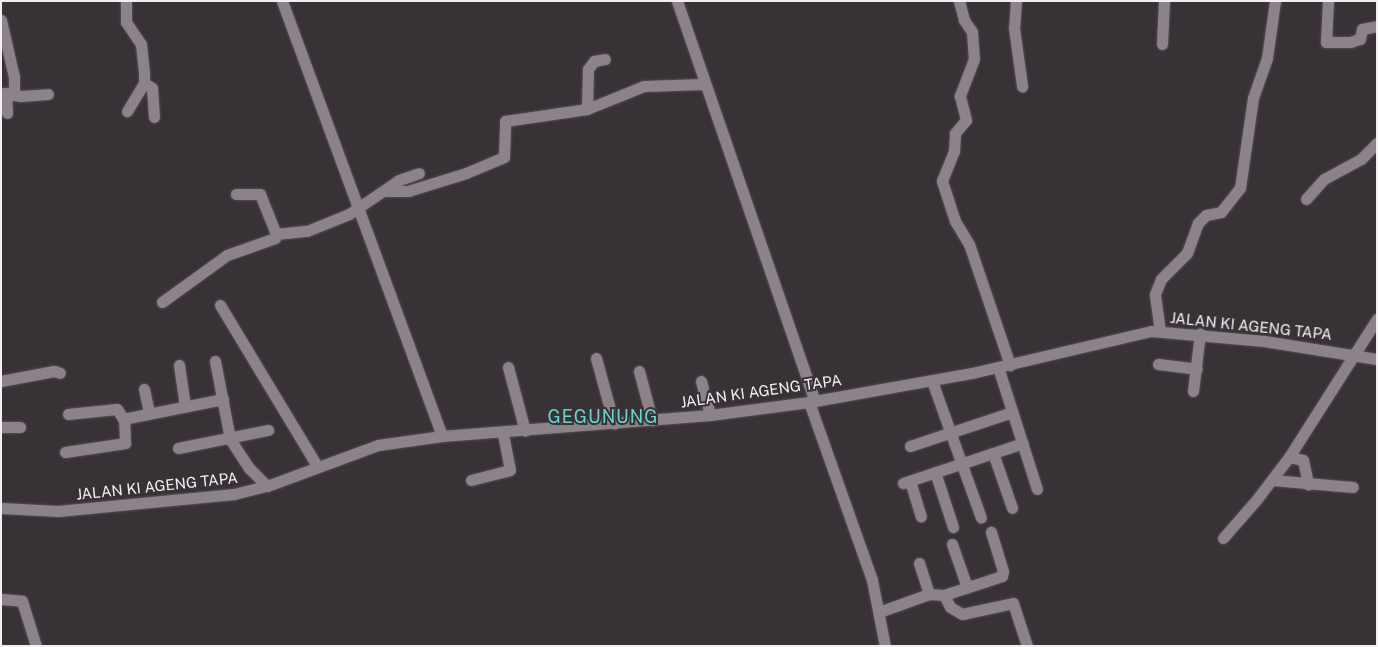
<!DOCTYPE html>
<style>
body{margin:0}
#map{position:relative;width:1378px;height:647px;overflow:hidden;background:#383136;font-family:"Public Sans",sans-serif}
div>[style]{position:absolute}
.roads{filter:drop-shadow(0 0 1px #565055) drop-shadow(0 0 1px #565055)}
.minor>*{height:11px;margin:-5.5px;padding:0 5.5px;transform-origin:5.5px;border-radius:5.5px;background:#8b8389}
span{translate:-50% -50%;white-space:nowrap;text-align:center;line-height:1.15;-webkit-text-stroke:4px #383136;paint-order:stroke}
.street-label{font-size:15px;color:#f3eef1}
.quarter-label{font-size:18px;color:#6bd5cb;letter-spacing:1px}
.frame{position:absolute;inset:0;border:2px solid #f3eef1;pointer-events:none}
</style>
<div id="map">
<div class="roads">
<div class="minor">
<div style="left:126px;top:1px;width:21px;rotate:90deg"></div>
<div style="left:126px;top:22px;width:27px;rotate:56deg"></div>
<div style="left:141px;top:44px;width:30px;rotate:84deg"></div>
<div style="left:144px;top:74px;width:9px;rotate:90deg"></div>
<div style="left:144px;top:83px;width:33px;rotate:121deg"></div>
<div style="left:282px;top:1px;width:463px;rotate:69.8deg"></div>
<div style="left:677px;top:1px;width:423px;rotate:71deg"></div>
<div style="left:959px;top:1px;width:20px;rotate:75deg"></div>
<div style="left:964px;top:20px;width:14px;rotate:56deg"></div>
<div style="left:972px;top:32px;width:27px;rotate:86deg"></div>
<div style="left:974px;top:59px;width:40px;rotate:111deg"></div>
<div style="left:960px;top:96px;width:25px;rotate:76deg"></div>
<div style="left:966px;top:120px;width:17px;rotate:130deg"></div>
<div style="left:955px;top:133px;width:18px;rotate:93deg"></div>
<div style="left:954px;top:151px;width:32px;rotate:112deg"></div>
<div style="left:942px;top:181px;width:42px;rotate:72deg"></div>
<div style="left:955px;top:221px;width:27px;rotate:59deg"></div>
<div style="left:969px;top:244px;width:128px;rotate:71.3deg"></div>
<div style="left:1016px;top:1px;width:27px;rotate:94deg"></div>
<div style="left:1014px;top:28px;width:59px;rotate:82.1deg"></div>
<div style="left:1328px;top:1px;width:41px;rotate:92.8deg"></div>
<div style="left:1326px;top:42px;width:24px"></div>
<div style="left:1350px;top:42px;width:10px;rotate:-17deg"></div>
<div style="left:1360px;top:39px;width:10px;rotate:-79deg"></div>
<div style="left:1362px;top:29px;width:15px;rotate:-11deg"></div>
<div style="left:1px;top:20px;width:58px;rotate:77.2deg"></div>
<div style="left:14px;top:77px;width:18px;rotate:90deg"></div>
<div style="left:1162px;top:44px;width:43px;rotate:-87.3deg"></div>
<div style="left:144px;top:83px;width:9px;rotate:32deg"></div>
<div style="left:152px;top:88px;width:29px;rotate:86deg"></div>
<div style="left:1px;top:93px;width:20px;rotate:9deg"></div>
<div style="left:21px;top:96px;width:27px;rotate:-4deg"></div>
<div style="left:6px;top:93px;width:20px;rotate:87deg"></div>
<div style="left:587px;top:109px;width:40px;rotate:-88.6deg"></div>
<div style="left:588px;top:69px;width:10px;rotate:-53deg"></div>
<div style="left:594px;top:61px;width:11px;rotate:-10deg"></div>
<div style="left:386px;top:191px;width:22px"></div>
<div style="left:408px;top:191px;width:61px;rotate:-17.2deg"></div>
<div style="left:466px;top:173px;width:41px;rotate:-22.8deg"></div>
<div style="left:504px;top:157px;width:36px;rotate:-88deg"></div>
<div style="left:505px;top:121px;width:83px;rotate:-8.3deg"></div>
<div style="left:587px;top:109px;width:61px;rotate:-22deg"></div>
<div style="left:644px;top:86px;width:59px;rotate:-1.9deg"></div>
<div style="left:236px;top:194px;width:24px"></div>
<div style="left:260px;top:194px;width:43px;rotate:68.2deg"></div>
<div style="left:276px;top:234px;width:31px;rotate:-6deg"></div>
<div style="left:307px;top:231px;width:45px;rotate:-22deg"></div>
<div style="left:349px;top:214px;width:60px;rotate:-34.2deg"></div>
<div style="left:399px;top:180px;width:21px;rotate:-19deg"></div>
<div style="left:1306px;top:199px;width:27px;rotate:-48deg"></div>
<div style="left:1324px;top:179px;width:42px;rotate:-28.4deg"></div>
<div style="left:1361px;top:159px;width:23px;rotate:-45deg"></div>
<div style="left:162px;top:302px;width:80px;rotate:-35.9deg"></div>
<div style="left:227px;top:255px;width:51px;rotate:-19.5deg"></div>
<div style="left:275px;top:238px;width:4px;rotate:-76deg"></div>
<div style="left:220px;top:305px;width:188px;rotate:58.9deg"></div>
<div style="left:1160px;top:331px;width:37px;rotate:-98deg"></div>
<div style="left:1155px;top:294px;width:16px;rotate:-68deg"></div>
<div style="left:1161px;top:279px;width:37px;rotate:-45deg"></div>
<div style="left:1187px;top:253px;width:32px;rotate:-70deg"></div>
<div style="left:1198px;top:223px;width:11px;rotate:-45deg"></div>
<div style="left:1206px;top:215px;width:15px;rotate:-11deg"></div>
<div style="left:1221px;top:212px;width:31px;rotate:-52deg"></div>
<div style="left:1240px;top:188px;width:91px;rotate:-81.8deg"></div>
<div style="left:1253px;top:98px;width:42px;rotate:-70.7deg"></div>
<div style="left:1267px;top:58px;width:58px;rotate:-82deg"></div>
<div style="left:596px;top:358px;width:68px;rotate:74.7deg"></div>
<div style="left:215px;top:361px;width:79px;rotate:79.1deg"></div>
<div style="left:230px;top:439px;width:35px;rotate:57deg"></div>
<div style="left:249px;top:468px;width:25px;rotate:45deg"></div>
<div style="left:1158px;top:364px;width:39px;rotate:7deg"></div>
<div style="left:179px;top:365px;width:41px;rotate:81.7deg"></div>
<div style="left:508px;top:367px;width:66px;rotate:75.1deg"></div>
<div style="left:998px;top:367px;width:128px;rotate:72.3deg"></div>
<div style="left:639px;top:371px;width:51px;rotate:75.1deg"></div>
<div style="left:1px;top:381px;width:54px;rotate:-10.7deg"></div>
<div style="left:54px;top:371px;width:6px;rotate:18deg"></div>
<div style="left:701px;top:381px;width:35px;rotate:75deg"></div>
<div style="left:932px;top:381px;width:145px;rotate:70.3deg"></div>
<div style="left:144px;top:389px;width:25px;rotate:78deg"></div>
<div style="left:1193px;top:391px;width:58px;rotate:-83.1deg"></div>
<div style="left:809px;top:402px;width:189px;rotate:70.5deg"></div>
<div style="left:872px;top:580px;width:67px;rotate:78.9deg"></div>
<div style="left:68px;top:414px;width:49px;rotate:-5.8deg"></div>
<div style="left:117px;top:409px;width:13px;rotate:58deg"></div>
<div style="left:1px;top:427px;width:19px"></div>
<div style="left:910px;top:446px;width:108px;rotate:-18.4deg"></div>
<div style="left:178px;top:448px;width:92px;rotate:-11.3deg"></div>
<div style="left:65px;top:452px;width:61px;rotate:-8.5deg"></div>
<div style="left:125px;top:443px;width:23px;rotate:-92deg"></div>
<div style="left:124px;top:420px;width:4px;rotate:-27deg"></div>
<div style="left:128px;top:418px;width:97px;rotate:-11.3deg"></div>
<div style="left:993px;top:453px;width:58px;rotate:70.9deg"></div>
<div style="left:1289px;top:457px;width:14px;rotate:12deg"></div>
<div style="left:1303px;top:460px;width:25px;rotate:78deg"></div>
<div style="left:935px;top:472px;width:58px;rotate:71.9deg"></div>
<div style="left:471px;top:480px;width:40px;rotate:-14.4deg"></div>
<div style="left:510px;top:470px;width:38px;rotate:-101deg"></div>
<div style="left:1272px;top:480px;width:81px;rotate:4.9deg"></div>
<div style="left:910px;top:481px;width:37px;rotate:73deg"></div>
<div style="left:903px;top:483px;width:126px;rotate:-18.4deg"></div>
<div style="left:1px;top:508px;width:57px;rotate:3deg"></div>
<div style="left:58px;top:511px;width:177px;rotate:-5.5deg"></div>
<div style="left:234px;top:494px;width:34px;rotate:-14deg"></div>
<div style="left:267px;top:486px;width:118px;rotate:-20.3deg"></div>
<div style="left:378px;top:445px;width:65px;rotate:-8deg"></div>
<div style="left:442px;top:436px;width:269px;rotate:-4.5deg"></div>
<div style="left:710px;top:415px;width:100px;rotate:-7.5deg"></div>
<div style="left:809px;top:402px;width:166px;rotate:-10.1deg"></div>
<div style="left:972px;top:373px;width:184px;rotate:-13.2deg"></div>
<div style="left:1151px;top:331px;width:113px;rotate:5.1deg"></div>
<div style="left:1264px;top:341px;width:114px;rotate:9.1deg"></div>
<div style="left:1223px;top:538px;width:52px;rotate:-48.9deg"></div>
<div style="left:1257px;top:499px;width:53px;rotate:-52.7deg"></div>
<div style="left:1289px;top:457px;width:164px;rotate:-57.5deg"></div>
<div style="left:952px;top:544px;width:46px;rotate:70.8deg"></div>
<div style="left:919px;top:563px;width:33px;rotate:72deg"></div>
<div style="left:944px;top:595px;width:13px;rotate:63deg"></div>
<div style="left:950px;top:607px;width:14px;rotate:30deg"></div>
<div style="left:962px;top:614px;width:52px;rotate:-12.2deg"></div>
<div style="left:1013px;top:603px;width:45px;rotate:72deg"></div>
<div style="left:1px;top:599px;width:21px;rotate:5deg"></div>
<div style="left:22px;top:601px;width:47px;rotate:72.7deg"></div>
<div style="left:879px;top:612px;width:53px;rotate:-19.8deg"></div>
<div style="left:929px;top:594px;width:15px;rotate:4deg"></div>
<div style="left:944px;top:595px;width:61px;rotate:-18.1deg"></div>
<div style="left:1002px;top:576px;width:5px;rotate:-79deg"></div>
<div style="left:1003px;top:571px;width:41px;rotate:-107.1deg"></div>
</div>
</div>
<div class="street-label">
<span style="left:1251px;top:326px;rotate:6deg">JALAN KI AGENG TAPA</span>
<span style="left:761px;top:391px;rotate:-8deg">JALAN KI AGENG TAPA</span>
<span style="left:157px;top:486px;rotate:-6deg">JALAN KI AGENG TAPA</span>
</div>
<div class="quarter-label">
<span style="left:603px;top:417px">GEGUNUNG</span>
</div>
<div class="frame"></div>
</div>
